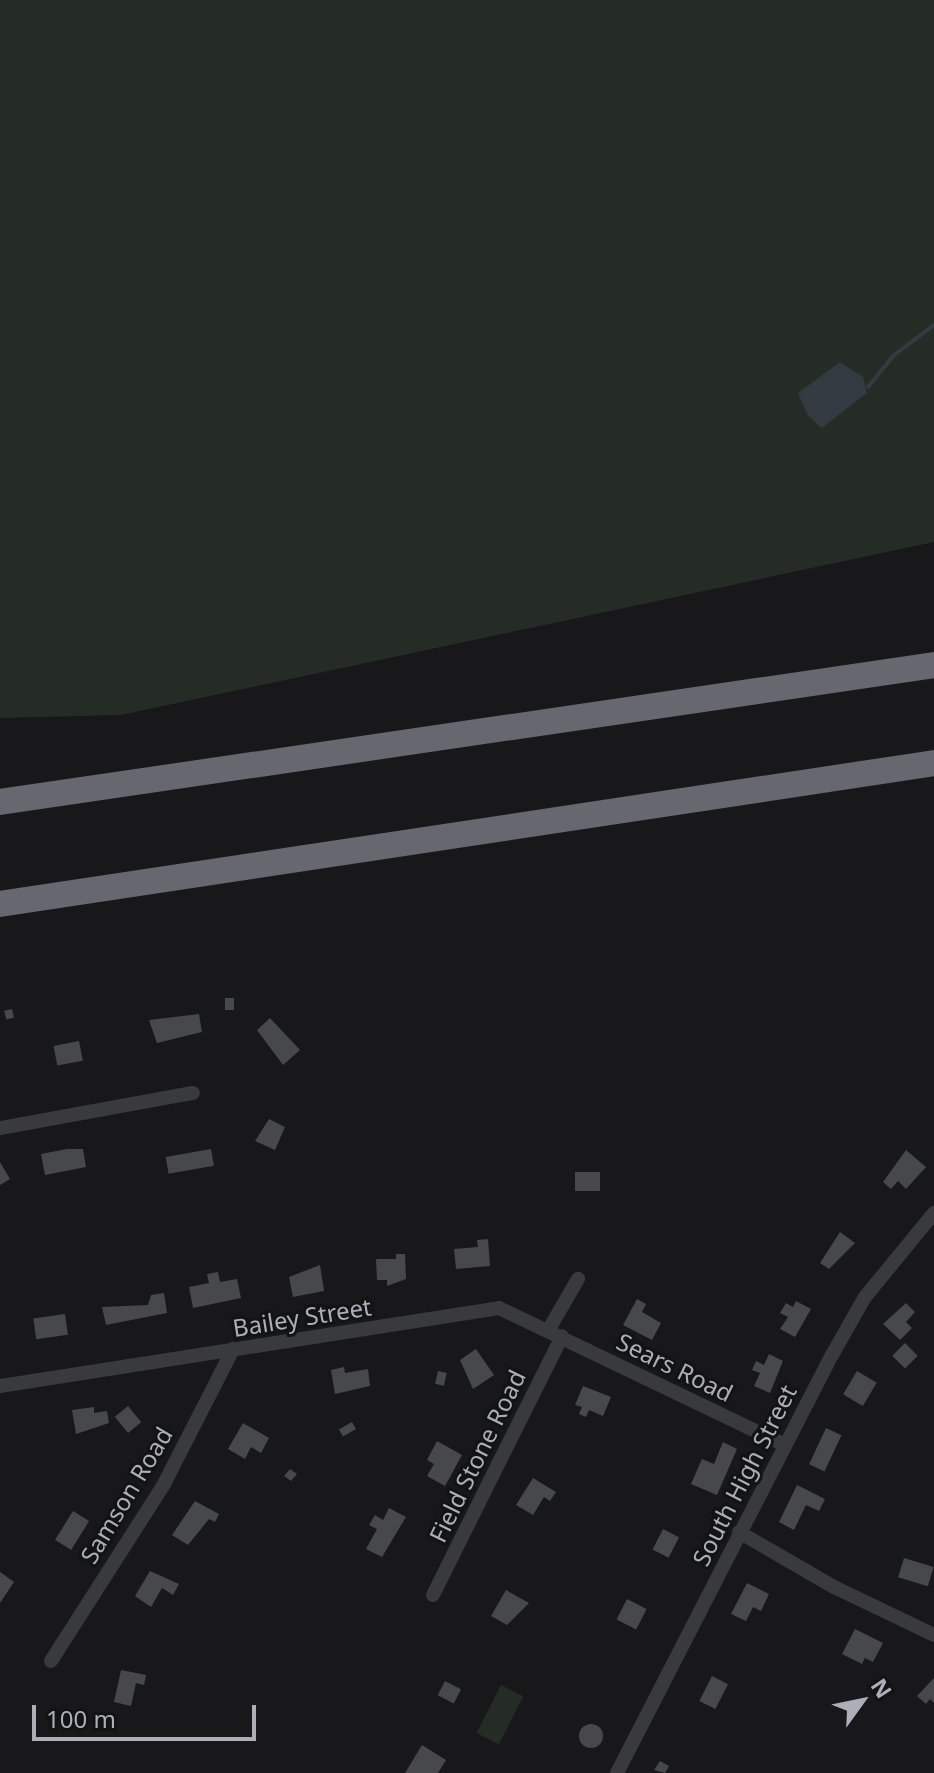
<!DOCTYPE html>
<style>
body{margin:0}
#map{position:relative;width:934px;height:1773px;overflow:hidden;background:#18181a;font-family:"Noto Sans",sans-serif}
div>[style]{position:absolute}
.green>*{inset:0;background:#242c25;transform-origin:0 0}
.water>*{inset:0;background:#333a41}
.stream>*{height:4px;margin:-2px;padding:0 2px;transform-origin:2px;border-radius:2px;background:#333a41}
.building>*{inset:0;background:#47484c;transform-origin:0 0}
.round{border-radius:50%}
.minor>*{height:14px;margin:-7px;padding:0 7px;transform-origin:7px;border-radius:7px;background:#393a3e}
.motorway>*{height:26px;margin:-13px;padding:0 13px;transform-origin:13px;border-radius:13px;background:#66686f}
span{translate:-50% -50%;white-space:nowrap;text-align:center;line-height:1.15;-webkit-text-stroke:6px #131315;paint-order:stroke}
.street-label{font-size:24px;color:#acafb8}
.north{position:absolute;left:822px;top:1661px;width:80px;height:80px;-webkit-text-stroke:6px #131315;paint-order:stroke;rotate:57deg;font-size:22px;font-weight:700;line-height:32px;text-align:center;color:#acafb8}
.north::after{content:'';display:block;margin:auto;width:28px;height:36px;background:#acafb8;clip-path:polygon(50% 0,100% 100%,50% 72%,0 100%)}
.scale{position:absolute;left:32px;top:1705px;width:224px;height:36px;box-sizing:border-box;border:4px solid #acafb8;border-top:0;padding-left:10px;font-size:24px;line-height:28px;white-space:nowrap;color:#acafb8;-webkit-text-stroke:6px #131315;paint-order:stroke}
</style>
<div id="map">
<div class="green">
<div style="clip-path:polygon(0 0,934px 0,934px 542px,121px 715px,0 718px)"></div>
<div style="left:501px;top:1685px;width:25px;height:54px;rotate:27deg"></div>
</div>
<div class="water">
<div style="clip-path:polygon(840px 362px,863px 377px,867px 393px,822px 428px,808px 416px,798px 393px)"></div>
</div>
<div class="stream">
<div style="left:868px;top:387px;width:41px;rotate:-50.9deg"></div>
<div style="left:894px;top:355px;width:50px;rotate:-36.9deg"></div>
</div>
<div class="building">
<div style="left:225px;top:998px;width:9px;height:12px"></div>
<div style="left:12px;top:1009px;width:9px;height:8px;rotate:77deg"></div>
<div style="clip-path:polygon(199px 1014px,202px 1032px,157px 1043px,149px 1020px)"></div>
<div style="clip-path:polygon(270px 1018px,300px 1050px,283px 1065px,257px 1030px)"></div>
<div style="left:79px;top:1041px;width:20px;height:26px;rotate:79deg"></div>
<div style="clip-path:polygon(269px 1119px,285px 1127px,275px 1150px,255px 1141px)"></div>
<div style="clip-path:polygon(67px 1149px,83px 1149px,86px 1167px,45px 1175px,41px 1154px)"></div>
<div style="left:211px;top:1149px;width:17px;height:46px;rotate:80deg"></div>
<div style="clip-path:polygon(906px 1150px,926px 1167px,906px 1189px,898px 1181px,891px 1189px,883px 1182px)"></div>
<div style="clip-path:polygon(0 1162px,10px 1179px,0 1185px)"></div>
<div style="left:600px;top:1172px;width:19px;height:25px;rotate:90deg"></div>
<div style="clip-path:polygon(840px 1232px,855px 1243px,829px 1269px,820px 1263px)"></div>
<div style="clip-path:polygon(488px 1239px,490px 1266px,456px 1269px,454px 1249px,478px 1247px,477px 1240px)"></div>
<div style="clip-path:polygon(396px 1254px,405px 1254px,406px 1279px,387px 1286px,387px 1280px,377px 1280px,376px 1259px,396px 1259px)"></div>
<div style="clip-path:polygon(320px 1265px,324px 1291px,293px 1297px,289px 1277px)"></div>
<div style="clip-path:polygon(218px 1272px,220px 1282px,237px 1279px,241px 1298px,193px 1308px,189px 1287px,209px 1283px,207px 1274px)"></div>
<div style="clip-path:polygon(164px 1293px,167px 1313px,106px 1325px,102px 1307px,148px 1305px,151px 1295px)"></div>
<div style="clip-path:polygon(637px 1299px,646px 1304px,642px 1312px,661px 1323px,652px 1340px,623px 1325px)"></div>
<div style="clip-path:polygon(796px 1301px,811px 1309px,795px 1337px,780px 1329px,788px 1317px,780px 1313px,786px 1303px,793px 1307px)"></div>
<div style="clip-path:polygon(906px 1303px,915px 1312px,906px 1322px,912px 1328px,900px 1340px,883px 1324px)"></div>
<div style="left:65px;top:1314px;width:21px;height:32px;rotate:82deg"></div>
<div style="left:905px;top:1343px;width:18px;height:18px;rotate:45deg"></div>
<div style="clip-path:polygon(476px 1349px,494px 1375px,473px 1389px,460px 1360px)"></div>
<div style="clip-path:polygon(769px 1354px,783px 1361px,770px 1393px,754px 1386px,760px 1373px,752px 1370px,756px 1361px,764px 1365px)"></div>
<div style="clip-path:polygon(344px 1367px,345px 1373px,368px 1369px,370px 1386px,335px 1394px,331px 1370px)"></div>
<div style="left:438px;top:1371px;width:9px;height:13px;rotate:13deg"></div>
<div style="left:857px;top:1371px;width:23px;height:27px;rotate:31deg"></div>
<div style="clip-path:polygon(583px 1386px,611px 1397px,603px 1416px,589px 1410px,586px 1417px,579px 1414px,582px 1407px,575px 1405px)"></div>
<div style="left:128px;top:1406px;width:21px;height:17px;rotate:51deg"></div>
<div style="clip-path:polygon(94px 1407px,94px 1413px,107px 1411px,109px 1423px,76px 1434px,72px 1410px)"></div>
<div style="left:352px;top:1422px;width:8px;height:15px;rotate:60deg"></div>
<div style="clip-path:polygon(243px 1423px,269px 1438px,261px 1453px,251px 1447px,245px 1459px,228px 1449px)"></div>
<div style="left:826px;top:1428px;width:17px;height:40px;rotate:25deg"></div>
<div style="clip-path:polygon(437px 1441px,462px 1455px,445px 1486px,427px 1476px,434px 1464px,427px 1460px)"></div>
<div style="clip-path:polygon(723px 1442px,737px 1449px,717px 1495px,691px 1484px,702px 1459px,714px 1464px)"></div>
<div style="clip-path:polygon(290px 1469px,297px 1474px,291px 1481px,284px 1476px)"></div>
<div style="clip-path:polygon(533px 1478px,556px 1492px,550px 1501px,544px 1497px,533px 1515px,516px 1505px)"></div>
<div style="clip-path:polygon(797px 1485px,825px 1499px,819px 1511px,806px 1505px,794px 1530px,779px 1522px)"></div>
<div style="clip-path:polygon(195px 1501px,219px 1514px,215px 1522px,209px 1519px,188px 1545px,172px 1535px)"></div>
<div style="clip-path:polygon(389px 1508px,406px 1517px,382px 1557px,366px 1549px,377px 1529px,369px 1525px,375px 1515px,383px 1520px)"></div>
<div style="left:73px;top:1511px;width:19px;height:34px;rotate:32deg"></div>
<div style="left:663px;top:1529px;width:18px;height:23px;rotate:27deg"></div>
<div style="left:904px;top:1558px;width:31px;height:20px;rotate:17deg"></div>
<div style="clip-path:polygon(150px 1571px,179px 1584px,173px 1595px,162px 1588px,151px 1607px,135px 1596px)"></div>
<div style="clip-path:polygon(0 1572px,14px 1582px,0 1603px)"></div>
<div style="clip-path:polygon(747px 1583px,769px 1594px,761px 1611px,753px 1607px,746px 1621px,731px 1614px)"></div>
<div style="clip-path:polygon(506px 1590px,529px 1603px,507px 1625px,491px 1616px)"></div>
<div style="left:627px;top:1599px;width:22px;height:23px;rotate:27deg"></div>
<div style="clip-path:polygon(855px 1629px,883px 1643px,873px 1662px,865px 1658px,862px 1664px,842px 1654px)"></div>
<div style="clip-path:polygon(121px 1670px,146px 1675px,144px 1685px,136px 1683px,131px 1706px,114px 1702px)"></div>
<div style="left:712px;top:1676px;width:18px;height:28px;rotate:27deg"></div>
<div style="clip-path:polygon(934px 1678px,934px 1703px,930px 1699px,926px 1704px,917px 1696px)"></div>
<div style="left:445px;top:1681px;width:18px;height:16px;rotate:27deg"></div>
<div class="round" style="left:579px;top:1724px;width:24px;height:24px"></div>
<div style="clip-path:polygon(422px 1745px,446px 1760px,438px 1773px,405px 1773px)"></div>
<div style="clip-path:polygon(660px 1761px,669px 1766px,665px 1773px,654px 1770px)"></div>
</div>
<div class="minor">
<div style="left:0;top:1128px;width:196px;rotate:-10.3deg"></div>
<div style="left:549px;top:1329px;width:58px;rotate:-59.9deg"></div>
<div style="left:0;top:1386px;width:505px;rotate:-8.88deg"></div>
<div style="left:499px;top:1308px;width:315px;rotate:25.6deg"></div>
<div style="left:739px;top:1532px;width:110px;rotate:30.1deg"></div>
<div style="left:834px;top:1587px;width:111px;rotate:25.6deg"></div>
<div style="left:433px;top:1595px;width:289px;rotate:-63.5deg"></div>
<div style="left:51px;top:1661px;width:210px;rotate:-57.4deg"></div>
<div style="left:164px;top:1484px;width:152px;rotate:-62.9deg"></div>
<div style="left:617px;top:1773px;width:470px;rotate:-62.8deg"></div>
<div style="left:832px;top:1355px;width:67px;rotate:-60.4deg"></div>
<div style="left:865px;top:1297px;width:109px;rotate:-50.6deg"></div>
</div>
<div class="motorway">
<div style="left:0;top:802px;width:944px;rotate:-8.34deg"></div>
<div style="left:0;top:904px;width:945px;rotate:-8.58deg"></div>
</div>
<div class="street-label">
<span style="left:302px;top:1317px;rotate:-9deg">Bailey Street</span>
<span style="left:675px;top:1367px;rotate:26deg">Sears Road</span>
<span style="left:477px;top:1456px;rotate:-64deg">Field Stone Road</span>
<span style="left:744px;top:1475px;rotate:-63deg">South High Street</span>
<span style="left:126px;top:1495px;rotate:-59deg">Samson Road</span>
</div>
<div class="north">N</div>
<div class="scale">100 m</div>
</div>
